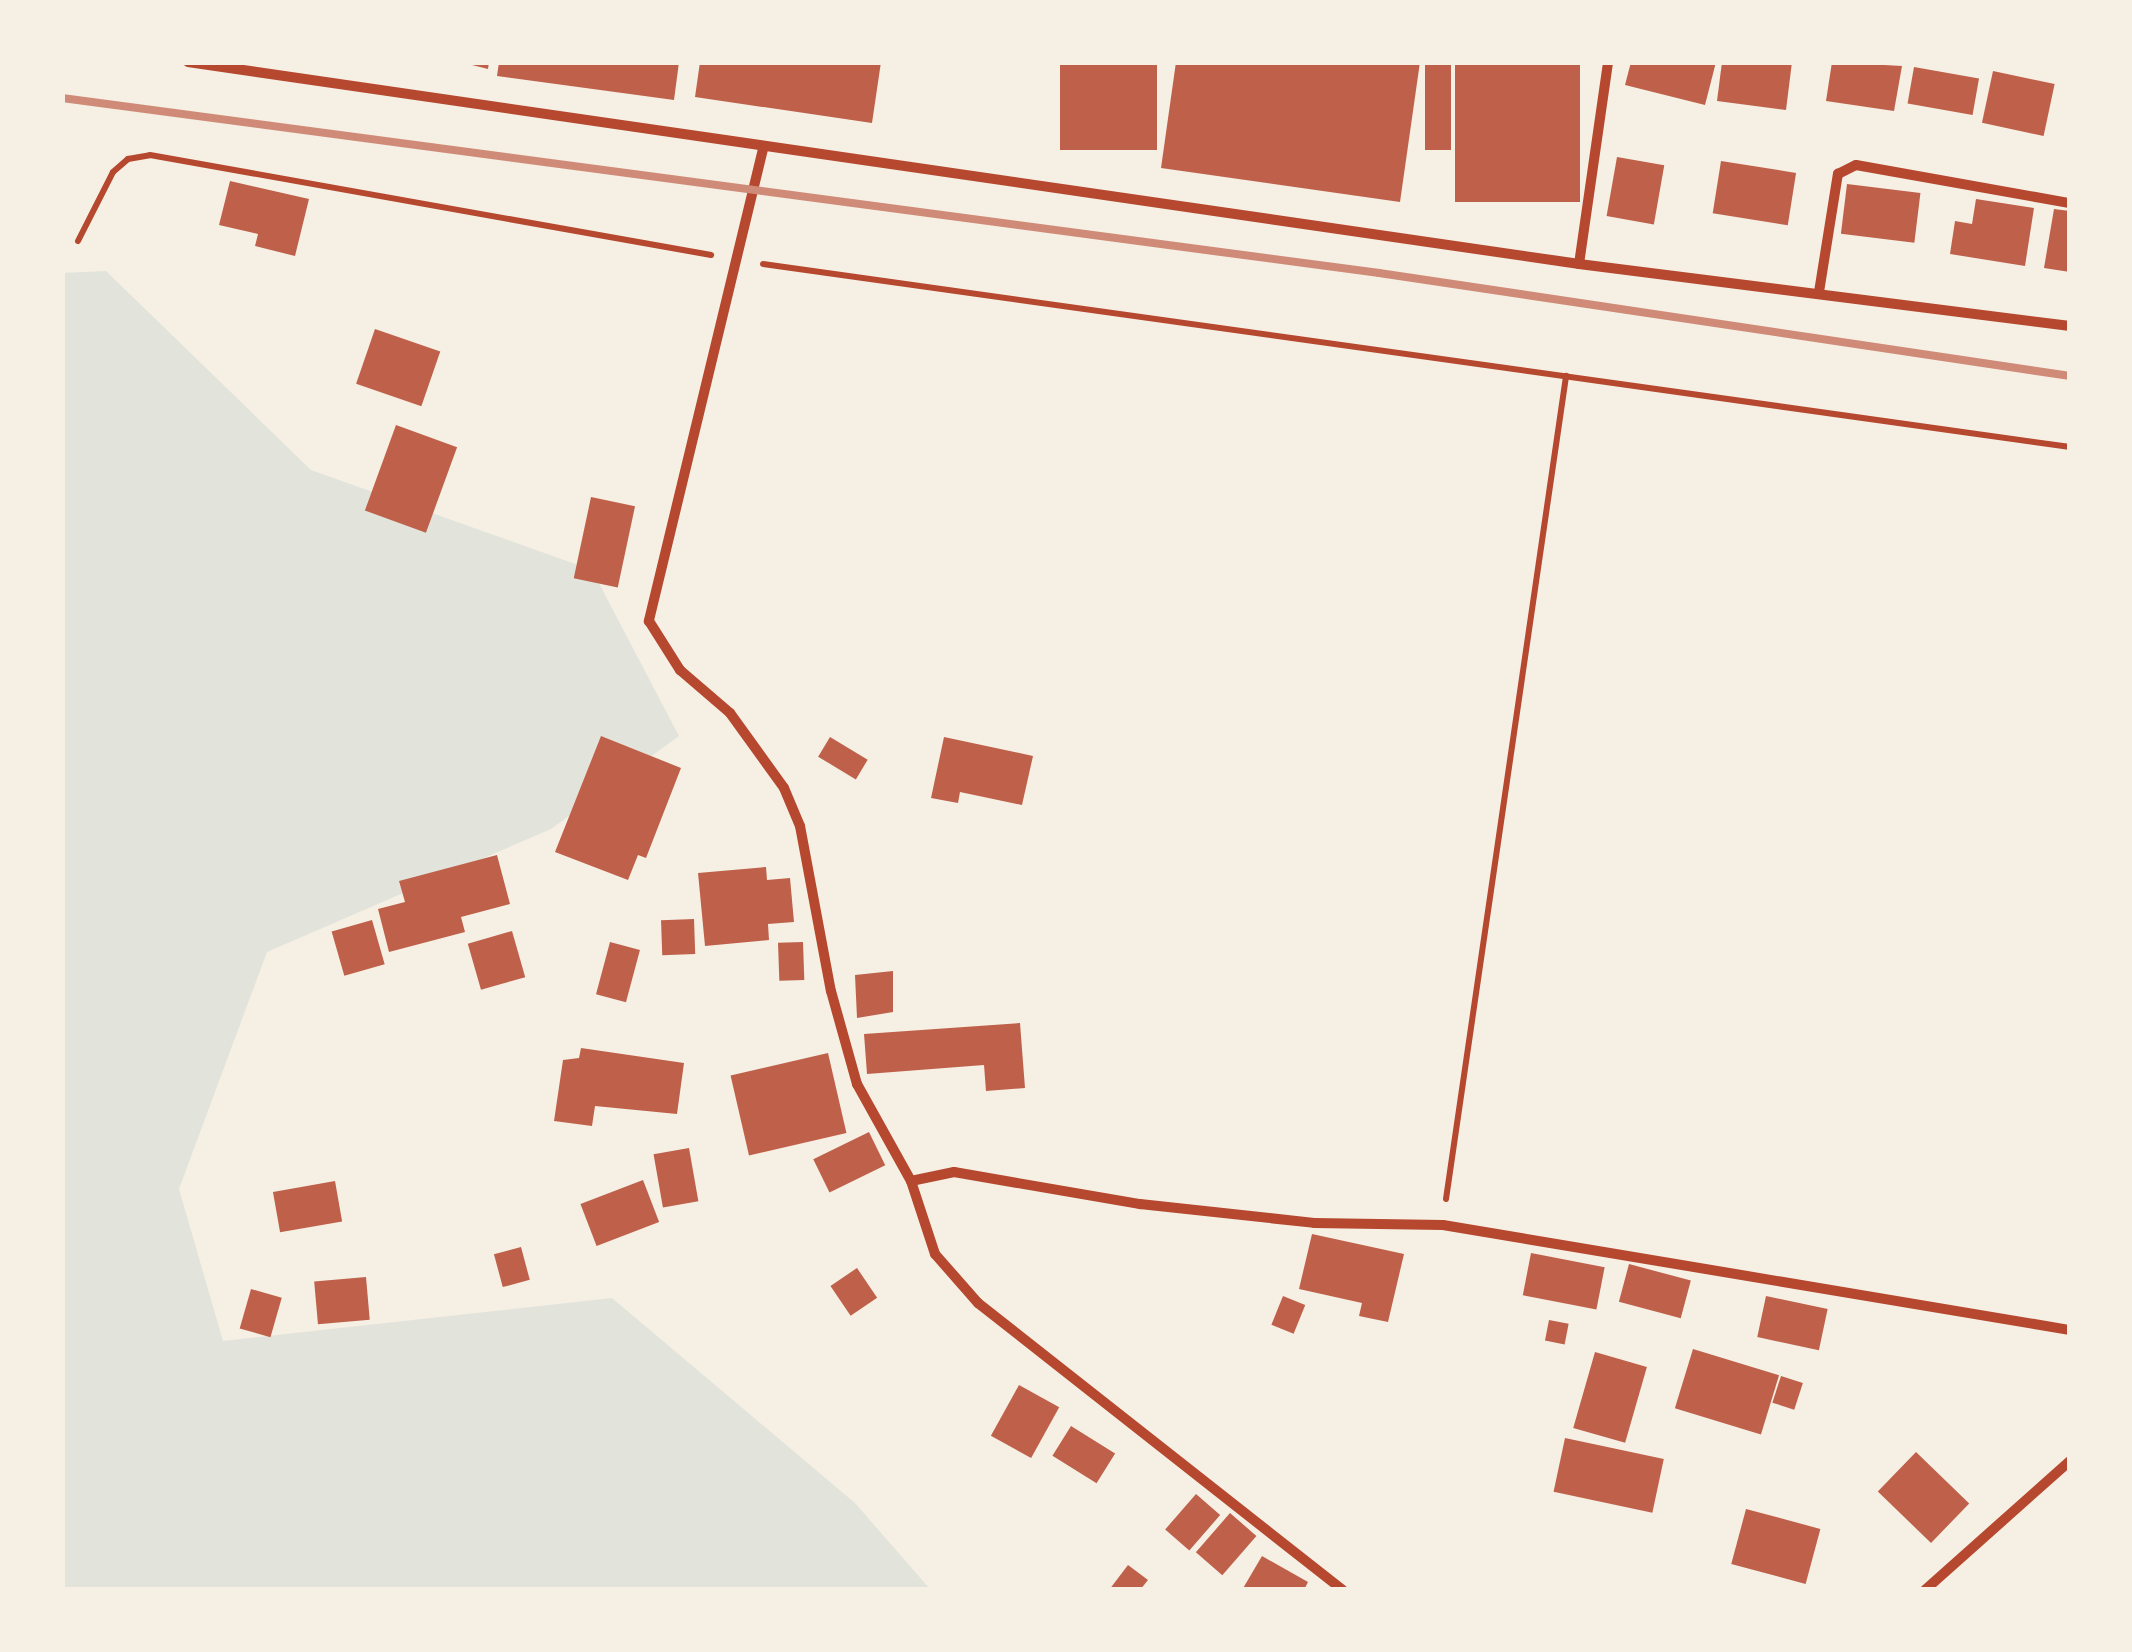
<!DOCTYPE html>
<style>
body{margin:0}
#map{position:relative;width:2132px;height:1652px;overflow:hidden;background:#f6efe4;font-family:Karla,sans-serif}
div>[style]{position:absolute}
.green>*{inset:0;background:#e2e4dc}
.building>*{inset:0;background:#bf614a;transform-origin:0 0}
.path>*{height:6px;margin:-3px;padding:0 3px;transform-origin:3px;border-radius:3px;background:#b5482f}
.minor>*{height:10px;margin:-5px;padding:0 5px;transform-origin:5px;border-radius:5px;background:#b5482f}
.rail>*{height:8px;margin:-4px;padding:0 4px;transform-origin:4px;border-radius:4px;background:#cf8b77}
span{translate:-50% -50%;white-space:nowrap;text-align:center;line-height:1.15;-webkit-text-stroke:8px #f6efe4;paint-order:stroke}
.frame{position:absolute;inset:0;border:65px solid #f6efe4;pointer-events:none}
</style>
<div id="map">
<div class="green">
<div style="clip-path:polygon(106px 271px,311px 470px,592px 570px,679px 736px,551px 829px,267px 952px,179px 1189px,223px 1341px,612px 1298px,855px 1503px,930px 1589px,63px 1589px,62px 273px)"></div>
</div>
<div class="building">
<div style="clip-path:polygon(460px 62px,489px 62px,488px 69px)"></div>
<div style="clip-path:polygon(499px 62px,679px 62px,674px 100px,497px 76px)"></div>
<div style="clip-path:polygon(700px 62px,881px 62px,872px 123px,695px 97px)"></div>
<div style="left:1060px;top:62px;width:97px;height:88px"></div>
<div style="clip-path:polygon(1176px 62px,1420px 62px,1400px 202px,1161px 168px)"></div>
<div style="left:1425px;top:62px;width:26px;height:88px"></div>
<div style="left:1455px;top:62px;width:125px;height:140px"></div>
<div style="clip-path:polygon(1631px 62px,1716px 62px,1705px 105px,1625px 85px)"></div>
<div style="clip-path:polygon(1722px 62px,1792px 62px,1786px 110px,1717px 101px)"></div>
<div style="clip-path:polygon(1832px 62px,1902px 66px,1894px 111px,1826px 101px)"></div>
<div style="left:1914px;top:67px;width:66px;height:37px;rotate:10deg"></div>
<div style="left:1993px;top:71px;width:63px;height:53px;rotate:12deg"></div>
<div style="left:1617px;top:157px;width:48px;height:60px;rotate:10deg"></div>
<div style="left:1721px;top:161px;width:76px;height:53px;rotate:9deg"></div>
<div style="clip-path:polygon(230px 181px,309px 199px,295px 256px,255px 246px,258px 234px,219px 225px)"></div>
<div style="left:1847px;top:184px;width:74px;height:50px;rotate:7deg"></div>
<div style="clip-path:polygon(1976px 199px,2034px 208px,2025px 266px,1950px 254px,1955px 221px,1972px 224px)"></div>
<div style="clip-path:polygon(2054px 209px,2070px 211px,2070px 272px,2044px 268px)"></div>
<div style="left:375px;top:329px;width:69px;height:58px;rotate:19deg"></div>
<div style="left:396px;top:425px;width:65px;height:91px;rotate:20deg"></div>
<div style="left:591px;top:497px;width:45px;height:83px;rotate:12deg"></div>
<div style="clip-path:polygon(601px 736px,681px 768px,646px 858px,638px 855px,628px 880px,555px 852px)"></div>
<div style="left:830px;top:737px;width:44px;height:23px;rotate:31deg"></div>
<div style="clip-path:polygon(944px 737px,1033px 756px,1022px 805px,960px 792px,958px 803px,931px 798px)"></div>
<div style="clip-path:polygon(497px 855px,510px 904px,461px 917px,465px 932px,389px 952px,378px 909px,405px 902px,399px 881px)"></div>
<div style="clip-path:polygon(766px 867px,767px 880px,790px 878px,794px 922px,768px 924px,769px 940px,705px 946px,698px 873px)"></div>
<div style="left:694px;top:919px;width:35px;height:33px;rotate:88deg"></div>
<div style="left:372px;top:920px;width:46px;height:42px;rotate:74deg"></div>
<div style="left:512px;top:931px;width:48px;height:46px;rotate:74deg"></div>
<div style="left:610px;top:942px;width:31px;height:54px;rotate:15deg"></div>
<div style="left:803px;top:942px;width:38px;height:25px;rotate:88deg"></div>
<div style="clip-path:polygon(893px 971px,893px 1012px,857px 1018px,855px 975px)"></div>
<div style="clip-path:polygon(1020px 1023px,1025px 1088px,986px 1091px,984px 1065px,867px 1074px,864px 1034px)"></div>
<div style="clip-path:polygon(581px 1048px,684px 1063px,677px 1114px,595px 1106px,592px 1126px,554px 1121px,563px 1060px,579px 1058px)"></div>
<div style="left:828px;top:1053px;width:82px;height:100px;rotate:77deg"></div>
<div style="left:869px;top:1132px;width:37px;height:62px;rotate:64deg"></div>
<div style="left:689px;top:1148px;width:54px;height:36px;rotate:80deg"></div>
<div style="left:643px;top:1180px;width:45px;height:67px;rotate:69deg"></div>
<div style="left:335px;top:1181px;width:41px;height:63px;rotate:80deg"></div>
<div style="clip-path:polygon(1312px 1234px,1404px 1254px,1388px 1322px,1359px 1316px,1362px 1303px,1299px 1289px)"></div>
<div style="left:521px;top:1247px;width:34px;height:28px;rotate:75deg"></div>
<div style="left:1531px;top:1253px;width:75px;height:43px;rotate:11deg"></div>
<div style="left:1629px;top:1264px;width:64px;height:39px;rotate:15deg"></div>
<div style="left:857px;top:1268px;width:36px;height:32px;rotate:56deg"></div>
<div style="left:366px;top:1277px;width:43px;height:52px;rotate:85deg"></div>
<div style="left:251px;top:1289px;width:32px;height:41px;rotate:16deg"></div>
<div style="left:1283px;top:1296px;width:24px;height:31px;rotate:22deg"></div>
<div style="left:1766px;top:1296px;width:63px;height:42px;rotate:12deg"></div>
<div style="left:1549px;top:1320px;width:20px;height:21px;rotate:11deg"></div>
<div style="left:1693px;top:1349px;width:90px;height:62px;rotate:17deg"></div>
<div style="left:1595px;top:1352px;width:54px;height:79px;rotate:16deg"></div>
<div style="left:1781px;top:1376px;width:23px;height:28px;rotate:18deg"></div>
<div style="left:1019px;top:1385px;width:46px;height:58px;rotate:29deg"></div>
<div style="left:1071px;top:1426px;width:52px;height:35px;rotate:32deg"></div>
<div style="left:1565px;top:1438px;width:101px;height:55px;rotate:12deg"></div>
<div style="left:1916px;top:1452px;width:74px;height:55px;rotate:44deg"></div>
<div style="left:1196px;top:1494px;width:32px;height:47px;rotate:41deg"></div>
<div style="left:1746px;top:1509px;width:77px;height:57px;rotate:15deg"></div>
<div style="left:1230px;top:1513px;width:35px;height:52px;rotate:41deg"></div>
<div style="clip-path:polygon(1262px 1556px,1308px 1582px,1304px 1590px,1242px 1590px)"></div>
<div style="clip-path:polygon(1128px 1565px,1148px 1580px,1140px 1590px,1109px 1590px)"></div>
</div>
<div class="path">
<div style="left:78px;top:241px;width:77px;rotate:-63.1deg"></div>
<div style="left:113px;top:172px;width:20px;rotate:-41deg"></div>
<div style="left:128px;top:159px;width:22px;rotate:-10deg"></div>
<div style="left:150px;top:155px;width:570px;rotate:10.11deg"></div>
<div style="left:763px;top:264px;width:1320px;rotate:7.97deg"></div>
<div style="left:1446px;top:1199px;width:832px;rotate:-81.7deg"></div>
</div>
<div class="minor">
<div style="left:188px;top:62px;width:1406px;rotate:8.26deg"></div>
<div style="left:1579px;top:264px;width:495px;rotate:7.2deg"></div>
<div style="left:763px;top:149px;width:486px;rotate:103.6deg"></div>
<div style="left:649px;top:621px;width:58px;rotate:57.7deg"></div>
<div style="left:680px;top:670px;width:66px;rotate:40.7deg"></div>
<div style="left:730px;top:713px;width:92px;rotate:54.2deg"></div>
<div style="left:784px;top:788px;width:41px;rotate:67.2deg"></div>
<div style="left:800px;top:826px;width:168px;rotate:79.4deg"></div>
<div style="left:831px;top:991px;width:97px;rotate:74.4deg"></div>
<div style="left:857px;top:1084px;width:111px;rotate:60.9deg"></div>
<div style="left:911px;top:1181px;width:77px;rotate:71.8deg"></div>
<div style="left:935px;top:1254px;width:65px;rotate:48.7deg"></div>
<div style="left:978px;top:1303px;width:464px;rotate:38.2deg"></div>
<div style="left:1579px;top:264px;width:204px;rotate:-81.8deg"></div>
<div style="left:1819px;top:292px;width:120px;rotate:-80.9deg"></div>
<div style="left:1838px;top:174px;width:20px;rotate:-27deg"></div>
<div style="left:1856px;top:165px;width:217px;rotate:10.1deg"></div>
<div style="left:911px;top:1181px;width:44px;rotate:-11.8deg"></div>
<div style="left:954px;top:1172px;width:189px;rotate:9.8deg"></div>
<div style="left:1140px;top:1204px;width:175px;rotate:6.2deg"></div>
<div style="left:1314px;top:1223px;width:129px;rotate:0.9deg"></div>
<div style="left:1443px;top:1225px;width:636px;rotate:9.51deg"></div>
<div style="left:1925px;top:1590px;width:194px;rotate:-41.7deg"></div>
</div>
<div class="rail">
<div style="left:62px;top:98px;width:1329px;rotate:7.57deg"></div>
<div style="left:1379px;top:273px;width:699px;rotate:8.48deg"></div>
</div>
<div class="frame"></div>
</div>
